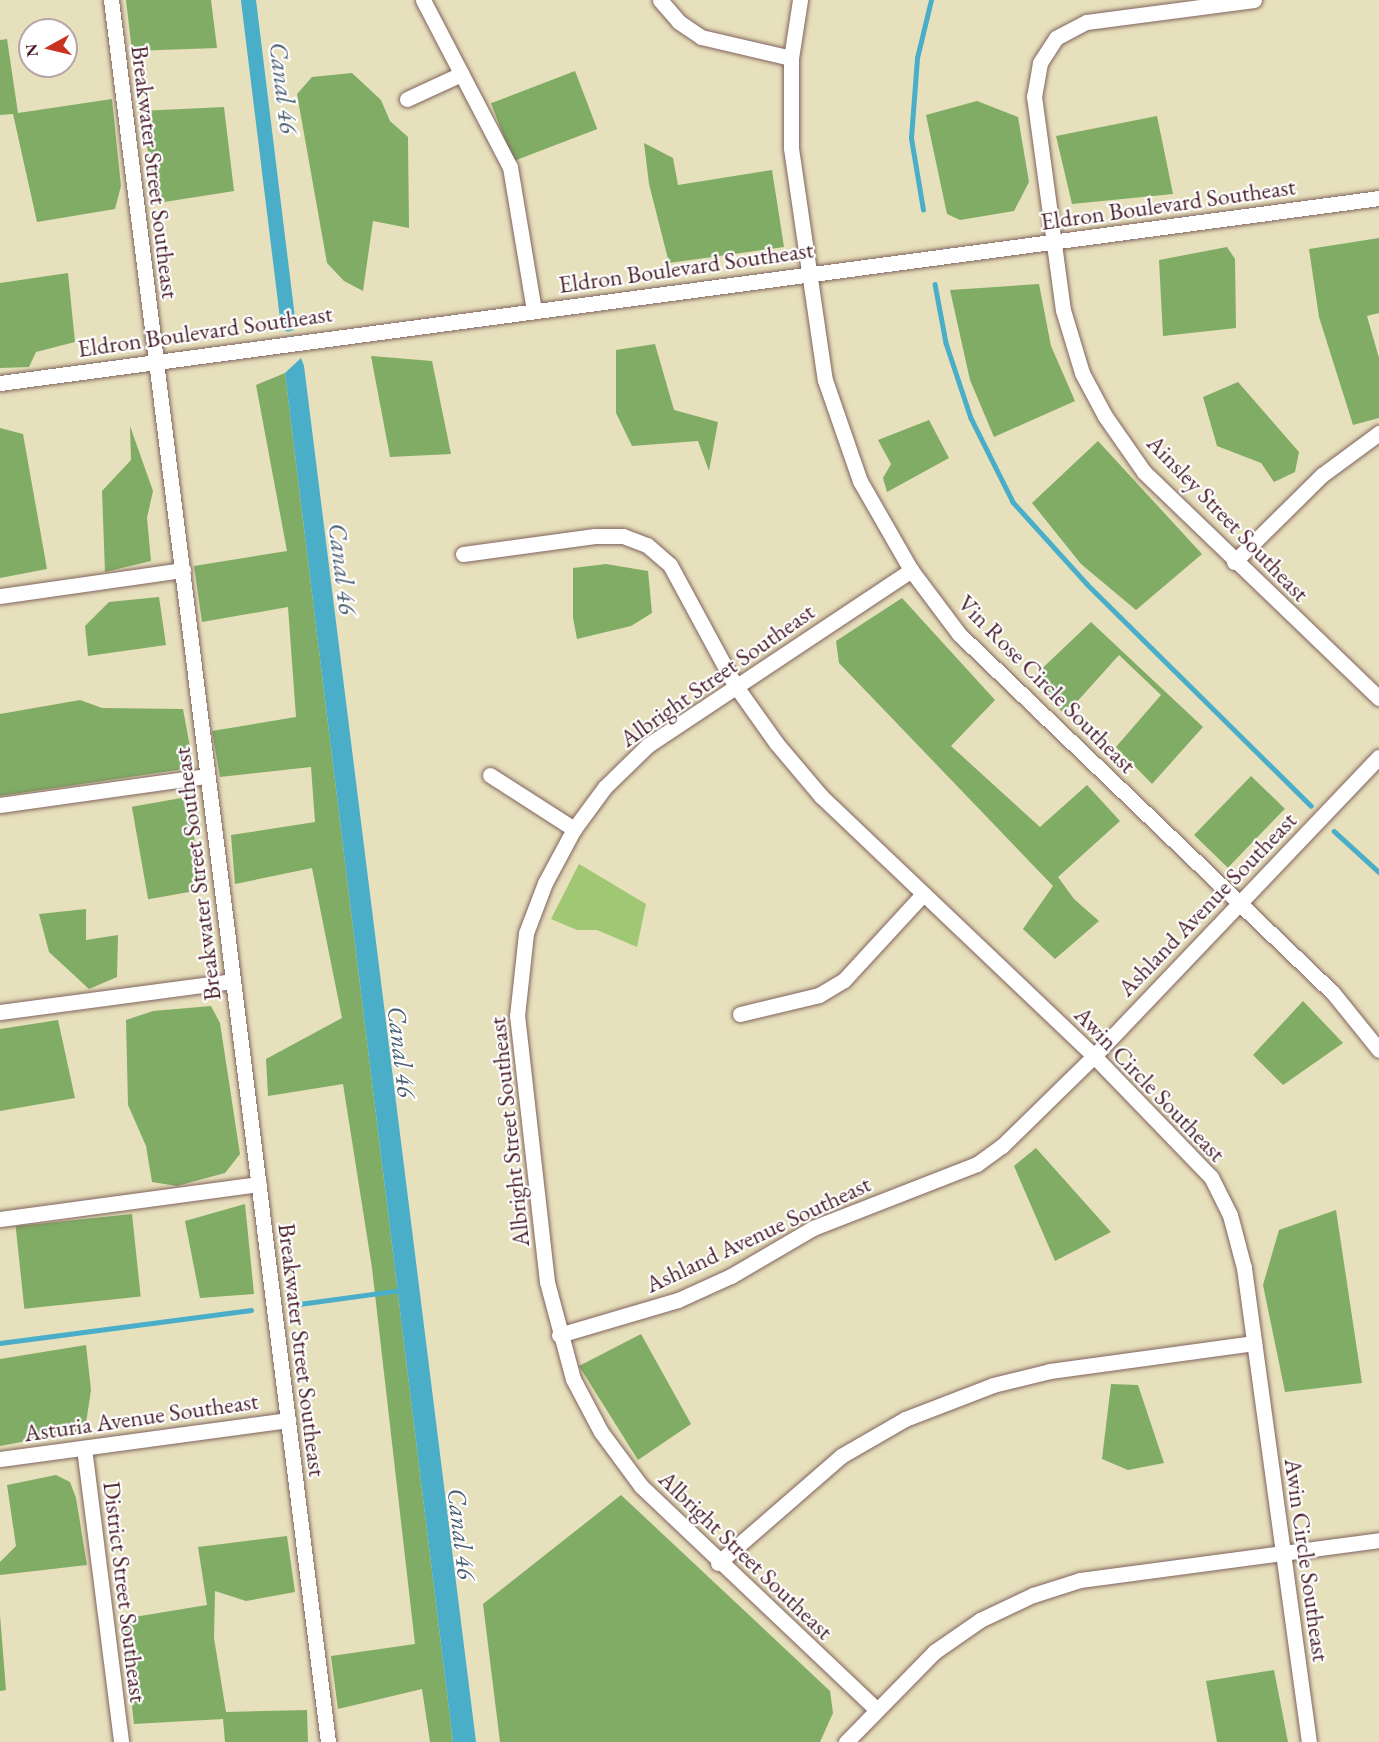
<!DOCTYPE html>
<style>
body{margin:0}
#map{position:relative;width:1379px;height:1742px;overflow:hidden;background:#e7e0bc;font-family:"EB Garamond",serif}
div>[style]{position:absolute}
.green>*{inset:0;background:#a0c773}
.forest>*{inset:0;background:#80ac65;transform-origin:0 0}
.water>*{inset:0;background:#4aaec9}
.stream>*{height:4.5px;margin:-2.25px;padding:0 2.25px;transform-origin:2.25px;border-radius:2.25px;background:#4aaec9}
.canal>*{height:15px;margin:-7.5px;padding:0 7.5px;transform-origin:7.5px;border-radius:7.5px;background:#4aaec9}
.roads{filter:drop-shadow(0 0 2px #81635e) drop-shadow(0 0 2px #81635e)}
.minor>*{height:15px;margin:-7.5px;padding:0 7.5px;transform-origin:7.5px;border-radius:7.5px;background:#fff}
span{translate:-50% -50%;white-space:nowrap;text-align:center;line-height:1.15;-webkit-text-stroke:4.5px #fff;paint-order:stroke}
.street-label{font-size:24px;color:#4a1f2b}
.water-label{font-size:26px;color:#4a5f72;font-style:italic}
.north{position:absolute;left:18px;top:18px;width:60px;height:60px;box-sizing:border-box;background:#fff;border:2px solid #b7a5aa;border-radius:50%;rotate:262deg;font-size:16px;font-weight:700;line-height:24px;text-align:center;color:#4a1f2b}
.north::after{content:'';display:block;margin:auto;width:21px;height:27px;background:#c8321e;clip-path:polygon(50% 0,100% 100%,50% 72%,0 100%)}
</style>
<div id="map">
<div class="green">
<div style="clip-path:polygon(579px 864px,646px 904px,637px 947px,597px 930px,577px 930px,551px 919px)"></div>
</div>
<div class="forest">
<div style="clip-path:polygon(126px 0,211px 0,217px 48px,132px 51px)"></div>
<div style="clip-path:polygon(7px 39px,18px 113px,112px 99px,121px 186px,115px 209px,37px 222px,13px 114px,0 115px,0 40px)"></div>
<div style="left:575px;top:71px;width:62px;height:90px;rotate:69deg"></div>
<div style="clip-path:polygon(352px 73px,381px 100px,390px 121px,408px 137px,409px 228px,373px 221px,363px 291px,344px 281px,327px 263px,297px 94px,312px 77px)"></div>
<div style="clip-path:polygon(977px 101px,1018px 117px,1029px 182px,1014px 211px,960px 220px,947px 214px,926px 115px)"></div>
<div style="clip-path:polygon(224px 107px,234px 191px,158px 203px,140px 111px)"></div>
<div style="clip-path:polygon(1157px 116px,1173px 194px,1072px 204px,1056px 136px)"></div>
<div style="clip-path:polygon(644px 143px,673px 158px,678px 185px,772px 170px,784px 247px,669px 263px,649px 184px)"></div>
<div style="clip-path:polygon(1379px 238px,1379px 313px,1367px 316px,1379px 358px,1379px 418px,1353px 425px,1319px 317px,1309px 249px)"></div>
<div style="clip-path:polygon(1227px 247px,1235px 259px,1236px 328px,1163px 336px,1159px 260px)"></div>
<div style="clip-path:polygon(68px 273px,75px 342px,36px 352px,29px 367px,0 368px,0 283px)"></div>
<div style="clip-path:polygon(1039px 284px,1051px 346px,1075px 401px,994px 437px,970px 380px,950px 290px)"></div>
<div style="clip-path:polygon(655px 344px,674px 410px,718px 422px,709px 471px,698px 441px,632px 446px,616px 413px,616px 350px)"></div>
<div style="clip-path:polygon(371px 356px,432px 361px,451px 454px,390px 457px)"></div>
<div style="clip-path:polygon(285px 373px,453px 1742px,430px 1742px,422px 1689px,338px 1709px,331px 1656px,415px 1644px,372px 1268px,343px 1084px,268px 1096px,266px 1059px,342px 1018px,312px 868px,235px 884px,231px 835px,315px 822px,311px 767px,220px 777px,212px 731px,296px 717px,288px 607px,202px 622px,194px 566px,287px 551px,256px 385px)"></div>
<div style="clip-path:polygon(1238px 382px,1299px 452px,1295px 472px,1274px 482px,1261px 463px,1217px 446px,1203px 397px)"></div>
<div style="clip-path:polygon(929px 420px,949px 458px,887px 492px,883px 478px,891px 464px,878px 440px)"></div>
<div style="clip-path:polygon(130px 426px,153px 491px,147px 518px,151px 561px,105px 572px,102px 491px,131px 460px)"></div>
<div style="clip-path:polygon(0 428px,23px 434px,47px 569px,0 578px)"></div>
<div style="clip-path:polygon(1098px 441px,1202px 554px,1136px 610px,1081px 564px,1032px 503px)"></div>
<div style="clip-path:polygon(606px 564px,648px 571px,652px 613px,631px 626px,577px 639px,573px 618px,573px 568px)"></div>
<div style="clip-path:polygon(159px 597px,166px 645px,88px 656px,85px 626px,109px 602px)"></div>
<div style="clip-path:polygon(902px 598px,995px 700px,951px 746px,1040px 827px,1087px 785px,1120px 821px,1058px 877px,1074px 899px,1099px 921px,1055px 959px,1023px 929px,1053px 886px,839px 663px,836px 641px)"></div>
<div style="clip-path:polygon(1091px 622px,1203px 727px,1152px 784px,1116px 747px,1161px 695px,1119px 655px,1065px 715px,1032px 678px)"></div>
<div style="clip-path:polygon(80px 700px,102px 708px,183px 709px,192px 758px,178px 770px,0 796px,0 714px)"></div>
<div style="left:1251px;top:776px;width:47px;height:82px;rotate:44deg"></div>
<div style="left:187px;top:797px;width:94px;height:56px;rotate:80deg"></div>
<div style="clip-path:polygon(86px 909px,86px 940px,118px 935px,117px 977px,89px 989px,49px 952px,39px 914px)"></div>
<div style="clip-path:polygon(1303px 1001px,1343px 1043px,1283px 1085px,1253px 1055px)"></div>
<div style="clip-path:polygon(211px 1006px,220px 1023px,240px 1154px,225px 1173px,177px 1186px,152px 1182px,146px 1146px,128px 1105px,126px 1020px,153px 1011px)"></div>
<div style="clip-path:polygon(58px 1020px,75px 1098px,0 1111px,0 1029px)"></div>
<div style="clip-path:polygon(1036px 1148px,1111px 1232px,1055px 1261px,1014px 1166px)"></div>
<div style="clip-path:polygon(245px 1204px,254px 1294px,200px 1298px,185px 1221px)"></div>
<div style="clip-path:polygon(1336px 1210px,1362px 1383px,1285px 1392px,1263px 1285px,1279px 1230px)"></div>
<div style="left:132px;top:1214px;width:83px;height:117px;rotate:84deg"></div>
<div style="clip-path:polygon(641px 1334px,691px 1424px,638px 1460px,579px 1366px)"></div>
<div style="clip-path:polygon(86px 1345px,91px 1390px,85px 1430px,0 1446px,0 1359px)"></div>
<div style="clip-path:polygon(1111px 1384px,1138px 1385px,1164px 1463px,1128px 1470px,1102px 1459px)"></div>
<div style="clip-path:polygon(56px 1475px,70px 1482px,76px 1498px,87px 1565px,0 1575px,0 1562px,16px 1546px,7px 1485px)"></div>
<div style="clip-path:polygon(621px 1495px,830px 1691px,833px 1713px,820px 1742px,500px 1742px,483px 1604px)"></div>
<div style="clip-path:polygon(287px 1536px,295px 1592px,246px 1601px,215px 1591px,214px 1638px,226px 1712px,307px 1710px,308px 1742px,225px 1742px,223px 1719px,134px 1724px,122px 1619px,207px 1605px,198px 1547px)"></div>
<div style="clip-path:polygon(0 1615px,6px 1690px,0 1691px)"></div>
<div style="clip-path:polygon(1274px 1670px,1288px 1742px,1217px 1742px,1206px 1681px)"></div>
</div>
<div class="water">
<div style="clip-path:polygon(301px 358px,304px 366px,476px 1742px,453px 1742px,285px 373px)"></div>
</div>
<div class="stream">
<div style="left:923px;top:210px;width:73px;rotate:-99.5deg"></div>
<div style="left:911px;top:138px;width:80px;rotate:-85.7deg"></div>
<div style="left:917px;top:58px;width:60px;rotate:-76.4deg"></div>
<div style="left:935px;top:284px;width:60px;rotate:79.4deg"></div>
<div style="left:946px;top:343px;width:79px;rotate:71.6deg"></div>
<div style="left:971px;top:418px;width:94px;rotate:63.4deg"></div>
<div style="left:1013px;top:502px;width:110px;rotate:47.9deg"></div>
<div style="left:1087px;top:584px;width:315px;rotate:44.7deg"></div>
<div style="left:1334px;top:831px;width:61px;rotate:42.3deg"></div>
<div style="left:292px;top:1305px;width:111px;rotate:-7.8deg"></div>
<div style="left:0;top:1343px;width:253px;rotate:-7.5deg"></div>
</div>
<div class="canal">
<div style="left:248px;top:0;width:326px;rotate:83deg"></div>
</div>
<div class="roads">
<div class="minor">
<div style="left:111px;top:0;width:1755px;rotate:82.9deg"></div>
<div style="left:423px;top:0;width:188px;rotate:62.5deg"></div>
<div style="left:510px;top:167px;width:146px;rotate:80.5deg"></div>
<div style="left:660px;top:0;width:29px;rotate:49deg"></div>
<div style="left:679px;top:22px;width:27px;rotate:34deg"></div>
<div style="left:701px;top:37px;width:92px;rotate:13.1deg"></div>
<div style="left:800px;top:0;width:59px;rotate:98.8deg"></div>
<div style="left:791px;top:58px;width:90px;rotate:90deg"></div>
<div style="left:791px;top:148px;width:234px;rotate:81.7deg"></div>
<div style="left:825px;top:380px;width:107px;rotate:70.9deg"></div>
<div style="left:860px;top:481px;width:103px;rotate:60.2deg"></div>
<div style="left:911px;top:570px;width:80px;rotate:53.1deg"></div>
<div style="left:959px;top:634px;width:518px;rotate:43.83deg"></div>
<div style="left:1333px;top:993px;width:73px;rotate:51.1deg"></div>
<div style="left:1254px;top:0;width:169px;rotate:172.5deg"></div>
<div style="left:1086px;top:22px;width:34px;rotate:152deg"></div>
<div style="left:1056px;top:38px;width:30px;rotate:123deg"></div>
<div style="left:1040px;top:63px;width:34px;rotate:100deg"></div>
<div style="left:1034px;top:96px;width:216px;rotate:82.3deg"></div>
<div style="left:1063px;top:310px;width:66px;rotate:73.2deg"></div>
<div style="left:1082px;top:373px;width:49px;rotate:61.9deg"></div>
<div style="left:1105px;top:416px;width:68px;rotate:55.1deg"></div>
<div style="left:1144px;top:472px;width:326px;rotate:43.9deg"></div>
<div style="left:407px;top:99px;width:60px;rotate:-24.8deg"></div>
<div style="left:0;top:383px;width:1391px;rotate:-7.64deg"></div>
<div style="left:463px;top:554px;width:133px;rotate:-7.8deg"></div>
<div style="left:595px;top:536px;width:28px"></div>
<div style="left:623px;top:536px;width:26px;rotate:21deg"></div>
<div style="left:647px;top:545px;width:30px;rotate:41deg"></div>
<div style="left:670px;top:565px;width:136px;rotate:61.6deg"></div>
<div style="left:735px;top:685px;width:72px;rotate:54.6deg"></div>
<div style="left:777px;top:744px;width:68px;rotate:49.8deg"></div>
<div style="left:821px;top:796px;width:377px;rotate:43.6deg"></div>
<div style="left:1094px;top:1056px;width:168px;rotate:46deg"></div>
<div style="left:1211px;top:1177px;width:42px;rotate:63.4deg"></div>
<div style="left:1230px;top:1215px;width:55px;rotate:75.2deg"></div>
<div style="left:1244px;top:1268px;width:478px;rotate:82.2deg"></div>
<div style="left:1234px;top:562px;width:124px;rotate:-44.7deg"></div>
<div style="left:1322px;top:475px;width:71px;rotate:-36.4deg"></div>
<div style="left:0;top:596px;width:185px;rotate:-8.1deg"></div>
<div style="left:490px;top:775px;width:100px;rotate:32.7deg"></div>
<div style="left:0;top:805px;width:209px;rotate:-8deg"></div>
<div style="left:0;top:1012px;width:234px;rotate:-7.6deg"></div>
<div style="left:740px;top:1014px;width:81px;rotate:-13.5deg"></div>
<div style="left:819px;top:995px;width:29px;rotate:-31deg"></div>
<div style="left:844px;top:980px;width:117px;rotate:-47.4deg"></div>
<div style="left:0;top:1219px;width:261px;rotate:-7.7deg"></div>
<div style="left:559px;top:1335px;width:124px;rotate:-16.4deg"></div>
<div style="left:678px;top:1300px;width:58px;rotate:-24.4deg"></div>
<div style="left:731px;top:1276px;width:95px;rotate:-30.3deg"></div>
<div style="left:813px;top:1228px;width:176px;rotate:-21.3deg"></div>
<div style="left:977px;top:1164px;width:31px;rotate:-36deg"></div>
<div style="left:1002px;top:1146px;width:129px;rotate:-44.4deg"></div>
<div style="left:1094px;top:1056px;width:413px;rotate:-46.4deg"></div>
<div style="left:84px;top:1448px;width:296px;rotate:82.8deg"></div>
<div style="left:0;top:1459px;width:291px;rotate:-7.7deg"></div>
<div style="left:718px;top:1563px;width:163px;rotate:-41deg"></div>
<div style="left:841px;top:1456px;width:74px;rotate:-30deg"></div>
<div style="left:905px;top:1419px;width:94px;rotate:-21.1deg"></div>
<div style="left:993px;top:1385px;width:59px;rotate:-13.8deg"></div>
<div style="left:1050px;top:1371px;width:206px;rotate:-7.8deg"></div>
<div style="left:876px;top:1709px;width:324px;rotate:-136.5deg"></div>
<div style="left:641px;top:1486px;width:67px;rotate:-126.5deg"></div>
<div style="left:601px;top:1432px;width:60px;rotate:-117.8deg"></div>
<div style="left:573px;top:1379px;width:100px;rotate:-105deg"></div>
<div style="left:547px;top:1282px;width:268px;rotate:-96.4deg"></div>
<div style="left:517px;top:1016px;width:83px;rotate:-83.8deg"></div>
<div style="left:526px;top:933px;width:53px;rotate:-69.2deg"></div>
<div style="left:545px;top:883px;width:61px;rotate:-61.8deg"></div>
<div style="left:574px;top:829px;width:52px;rotate:-53.6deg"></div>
<div style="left:605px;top:787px;width:60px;rotate:-44.3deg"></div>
<div style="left:648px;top:745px;width:316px;rotate:-33.6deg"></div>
<div style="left:846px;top:1742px;width:126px;rotate:-45.6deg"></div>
<div style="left:934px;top:1652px;width:56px;rotate:-34.8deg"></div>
<div style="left:980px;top:1620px;width:59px;rotate:-25.3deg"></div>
<div style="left:1033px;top:1595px;width:49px;rotate:-17.7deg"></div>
<div style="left:1080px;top:1580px;width:302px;rotate:-7.6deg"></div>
</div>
</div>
<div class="street-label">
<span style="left:155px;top:172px;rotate:83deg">Breakwater Street Southeast</span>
<span style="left:1168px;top:204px;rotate:-8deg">Eldron Boulevard Southeast</span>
<span style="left:686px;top:267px;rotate:-8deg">Eldron Boulevard Southeast</span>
<span style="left:205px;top:331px;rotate:-8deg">Eldron Boulevard Southeast</span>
<span style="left:1228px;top:518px;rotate:46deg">Ainsley Street Southeast</span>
<span style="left:717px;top:675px;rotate:-35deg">Albright Street Southeast</span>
<span style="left:1047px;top:684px;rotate:45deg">Vin Rose Circle Southeast</span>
<span style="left:197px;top:874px;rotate:-97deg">Breakwater Street Southeast</span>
<span style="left:1207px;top:904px;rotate:-46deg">Ashland Avenue Southeast</span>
<span style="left:1150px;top:1084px;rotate:46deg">Awin Circle Southeast</span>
<span style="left:509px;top:1132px;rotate:-96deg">Albright Street Southeast</span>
<span style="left:758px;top:1234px;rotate:-25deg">Ashland Avenue Southeast</span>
<span style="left:302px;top:1350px;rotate:83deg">Breakwater Street Southeast</span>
<span style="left:141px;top:1417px;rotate:-8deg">Asturia Avenue Southeast</span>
<span style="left:746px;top:1555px;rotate:44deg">Albright Street Southeast</span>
<span style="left:1307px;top:1560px;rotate:82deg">Awin Circle Southeast</span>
<span style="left:125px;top:1592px;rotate:83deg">District Street Southeast</span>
</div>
<div class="water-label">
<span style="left:283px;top:88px;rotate:83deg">Canal 46</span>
<span style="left:342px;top:569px;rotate:83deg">Canal 46</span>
<span style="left:401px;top:1052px;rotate:83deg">Canal 46</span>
<span style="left:461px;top:1534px;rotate:83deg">Canal 46</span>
</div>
<div class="north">N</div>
</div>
